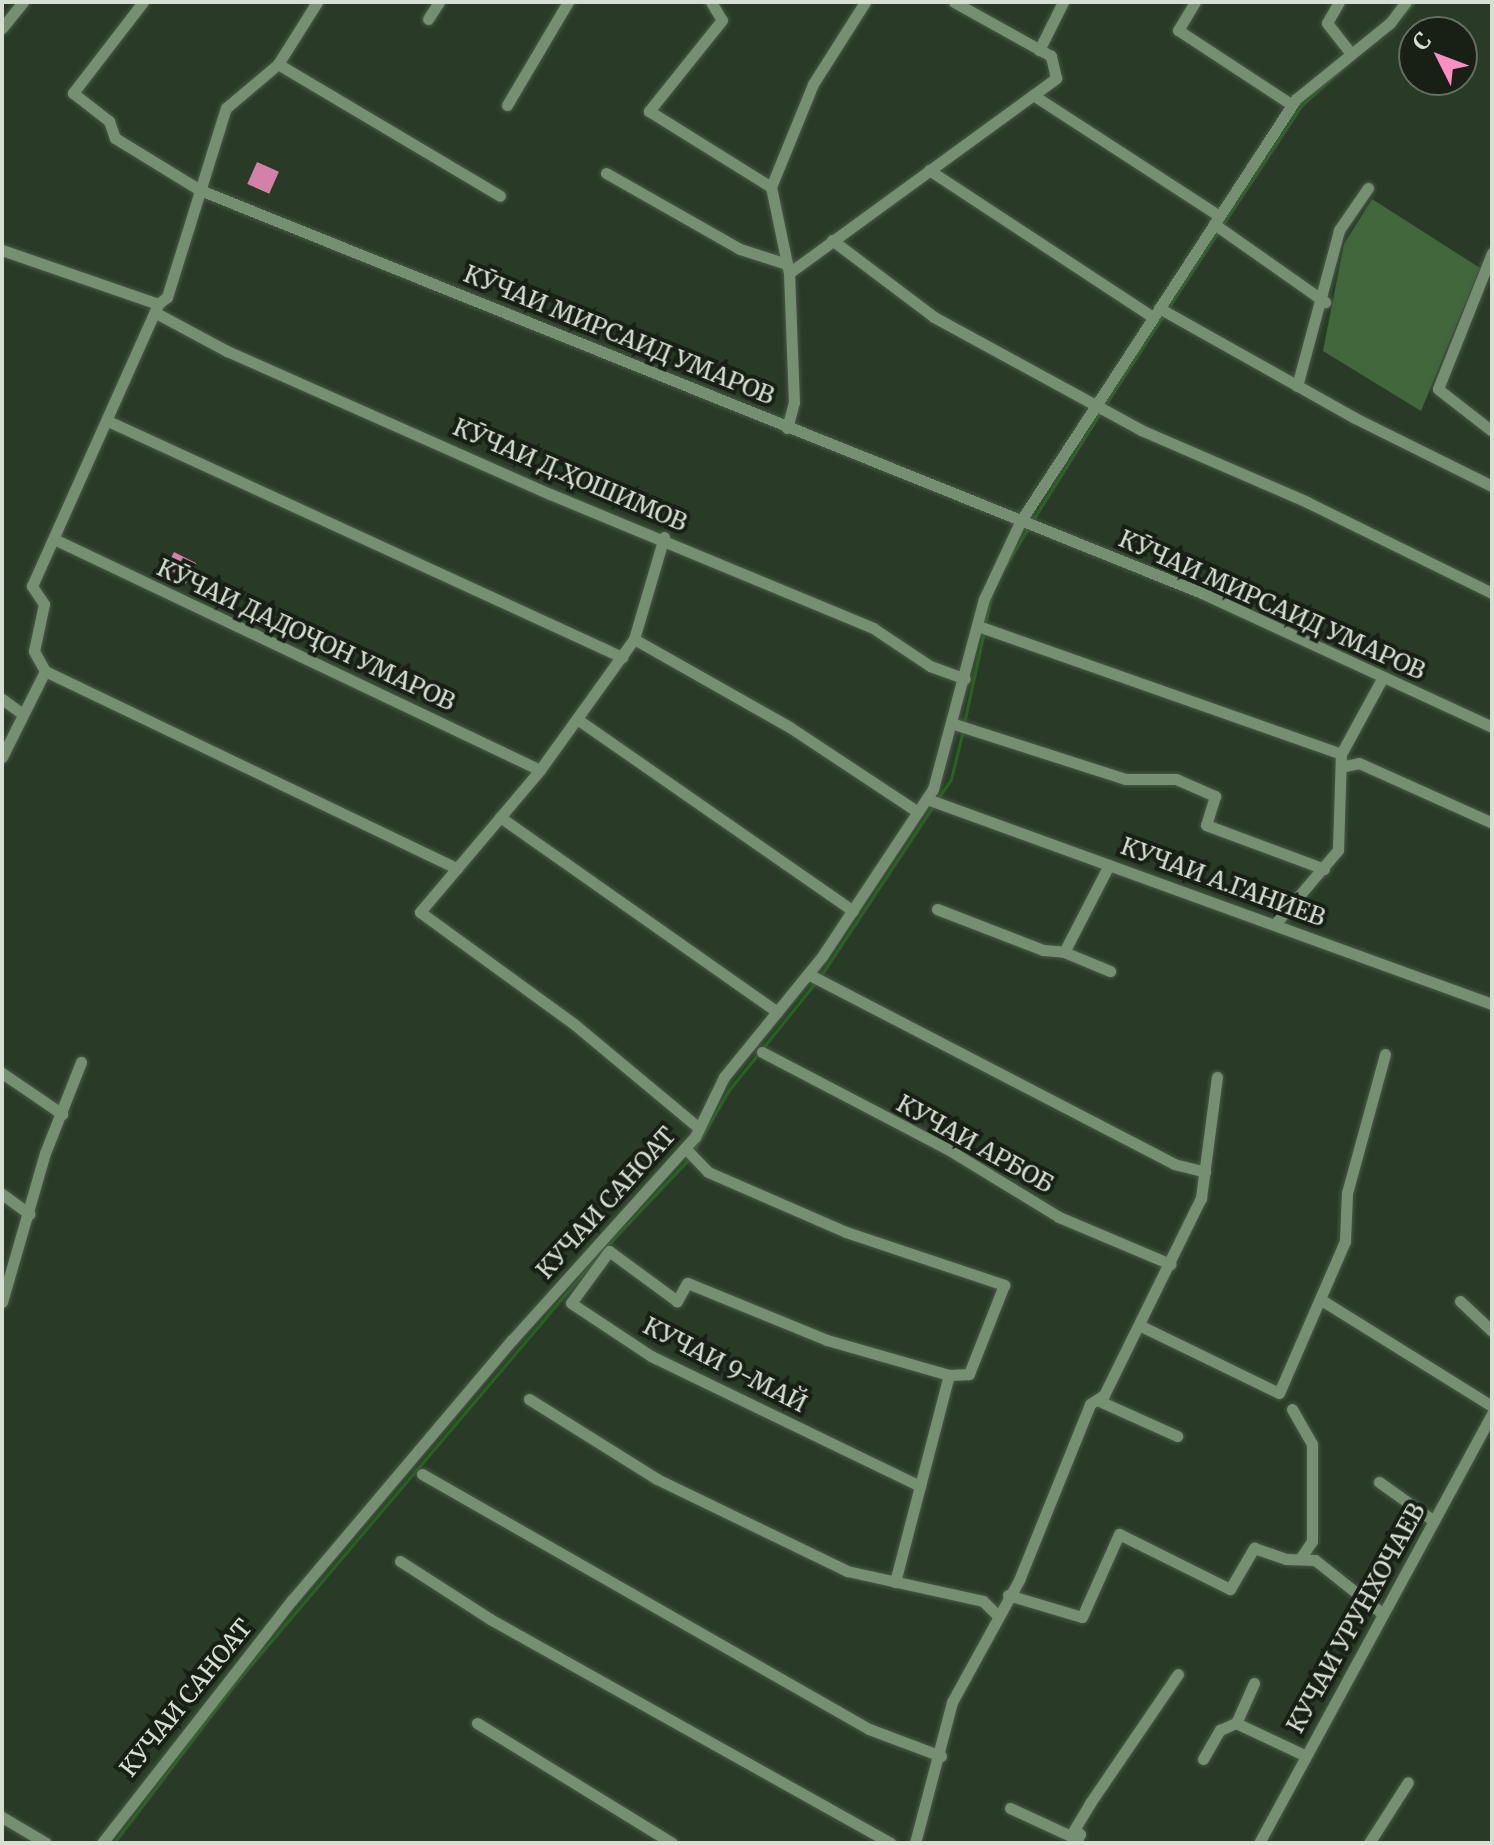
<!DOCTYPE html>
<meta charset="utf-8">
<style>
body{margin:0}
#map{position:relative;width:1494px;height:1845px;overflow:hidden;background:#293b27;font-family:Merriweather,serif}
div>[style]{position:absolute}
.green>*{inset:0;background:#42673d}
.stream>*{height:3px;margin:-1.5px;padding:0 1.5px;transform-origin:1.5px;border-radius:1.5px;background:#296222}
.building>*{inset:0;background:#d381a8;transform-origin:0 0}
.roads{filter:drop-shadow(0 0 2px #485946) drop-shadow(0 0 2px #485946)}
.minor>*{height:11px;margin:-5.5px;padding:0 5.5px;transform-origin:5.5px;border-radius:5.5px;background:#768f73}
span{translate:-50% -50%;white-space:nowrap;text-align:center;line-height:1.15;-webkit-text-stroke:8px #182016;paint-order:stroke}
.street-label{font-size:24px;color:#d5e0d3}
.frame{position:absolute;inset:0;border:4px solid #d5e0d3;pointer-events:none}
.north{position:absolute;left:1398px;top:16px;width:80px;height:80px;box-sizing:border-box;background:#182016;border:2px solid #646d62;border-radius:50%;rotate:312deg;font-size:22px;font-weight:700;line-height:32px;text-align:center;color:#d5e0d3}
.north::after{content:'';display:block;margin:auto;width:28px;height:36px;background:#fb8fc4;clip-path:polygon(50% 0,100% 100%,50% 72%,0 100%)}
</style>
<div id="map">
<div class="green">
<div style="clip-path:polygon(1372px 199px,1480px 268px,1421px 411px,1323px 351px,1344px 244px)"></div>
</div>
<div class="stream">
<div style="left:1223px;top:224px;width:141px;rotate:-56.5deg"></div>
<div style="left:1301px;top:106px;width:154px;rotate:-42.4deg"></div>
<div style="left:1168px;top:308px;width:93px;rotate:-56.8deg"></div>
<div style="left:1105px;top:405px;width:108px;rotate:-57deg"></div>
<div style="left:1033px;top:520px;width:128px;rotate:-58deg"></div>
<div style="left:1004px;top:568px;width:48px;rotate:-58.6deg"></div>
<div style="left:985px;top:625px;width:33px;rotate:-78deg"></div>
<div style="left:964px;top:723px;width:93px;rotate:-77.6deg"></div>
<div style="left:820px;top:977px;width:237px;rotate:-56.5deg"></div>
<div style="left:951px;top:779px;width:50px;rotate:-76.2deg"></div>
<div style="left:693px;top:1152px;width:72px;rotate:-59.9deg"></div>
<div style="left:729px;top:1090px;width:137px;rotate:-51.2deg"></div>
<div style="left:114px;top:1843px;width:197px;rotate:-52.8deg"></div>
<div style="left:233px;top:1686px;width:572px;rotate:-49.68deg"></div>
<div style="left:603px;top:1250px;width:127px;rotate:-46.6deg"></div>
</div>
<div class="building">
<div style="left:257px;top:162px;width:24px;height:24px;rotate:24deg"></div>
<div style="left:174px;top:552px;width:25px;height:23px;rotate:27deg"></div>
</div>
<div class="roads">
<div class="minor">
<div style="left:143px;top:2px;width:115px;rotate:127.6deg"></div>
<div style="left:73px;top:93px;width:46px;rotate:37.9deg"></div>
<div style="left:109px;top:121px;width:18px;rotate:71deg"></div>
<div style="left:115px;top:138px;width:100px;rotate:31.5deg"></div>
<div style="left:200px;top:190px;width:1080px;rotate:21.91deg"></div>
<div style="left:1202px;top:593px;width:319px;rotate:24.8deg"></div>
<div style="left:711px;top:2px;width:21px;rotate:59deg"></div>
<div style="left:722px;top:20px;width:117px;rotate:128.7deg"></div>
<div style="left:649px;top:111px;width:144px;rotate:31.9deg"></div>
<div style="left:771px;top:187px;width:88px;rotate:78.2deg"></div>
<div style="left:789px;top:273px;width:129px;rotate:87.8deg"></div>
<div style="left:794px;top:402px;width:27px;rotate:105deg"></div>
<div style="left:1195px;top:2px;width:33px;rotate:121deg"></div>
<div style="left:1178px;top:30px;width:136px;rotate:33.3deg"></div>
<div style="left:1339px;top:2px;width:24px;rotate:120deg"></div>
<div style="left:1327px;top:23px;width:39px;rotate:52deg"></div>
<div style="left:428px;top:19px;width:20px;rotate:-57deg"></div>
<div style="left:2px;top:28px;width:33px;rotate:-51deg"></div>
<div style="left:1039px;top:50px;width:54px;rotate:-63.4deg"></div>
<div style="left:278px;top:64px;width:258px;rotate:30.7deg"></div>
<div style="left:1033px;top:95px;width:222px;rotate:33deg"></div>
<div style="left:507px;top:105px;width:120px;rotate:-59.4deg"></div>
<div style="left:929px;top:170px;width:268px;rotate:33.3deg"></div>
<div style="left:606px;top:173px;width:154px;rotate:29.6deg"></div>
<div style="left:740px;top:249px;width:49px;rotate:17.7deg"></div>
<div style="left:771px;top:187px;width:111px;rotate:-67.8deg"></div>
<div style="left:813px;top:84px;width:97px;rotate:-57.6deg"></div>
<div style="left:1214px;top:224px;width:136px;rotate:35.1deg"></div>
<div style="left:832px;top:240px;width:128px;rotate:37deg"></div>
<div style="left:934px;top:317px;width:236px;rotate:28.6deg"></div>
<div style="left:1141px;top:430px;width:181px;rotate:23.4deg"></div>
<div style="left:1307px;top:502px;width:206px;rotate:26.2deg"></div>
<div style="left:2px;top:250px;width:165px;rotate:19.1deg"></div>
<div style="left:1492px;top:253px;width:146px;rotate:111.7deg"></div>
<div style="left:1438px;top:389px;width:68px;rotate:37.9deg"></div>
<div style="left:789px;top:273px;width:331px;rotate:-36.1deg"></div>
<div style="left:1056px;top:78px;width:23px;rotate:-103deg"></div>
<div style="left:1051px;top:56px;width:111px;rotate:-150.9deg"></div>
<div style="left:1159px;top:308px;width:225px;rotate:29.3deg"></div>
<div style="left:1355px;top:418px;width:153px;rotate:26.4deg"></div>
<div style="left:156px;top:313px;width:81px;rotate:28.2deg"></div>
<div style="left:227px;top:351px;width:353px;rotate:23.9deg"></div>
<div style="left:550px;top:494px;width:350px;rotate:22.5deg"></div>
<div style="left:873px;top:628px;width:69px;rotate:33.7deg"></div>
<div style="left:930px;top:666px;width:37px;rotate:20deg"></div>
<div style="left:1297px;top:386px;width:162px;rotate:-74.9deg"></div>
<div style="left:1339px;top:230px;width:51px;rotate:-55.4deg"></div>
<div style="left:108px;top:421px;width:566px;rotate:24.66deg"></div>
<div style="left:664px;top:537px;width:106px;rotate:106.4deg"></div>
<div style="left:634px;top:639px;width:161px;rotate:125.7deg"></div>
<div style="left:540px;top:770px;width:186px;rotate:130.2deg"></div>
<div style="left:420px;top:912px;width:190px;rotate:36deg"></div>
<div style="left:574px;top:1024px;width:163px;rotate:39.8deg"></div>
<div style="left:54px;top:539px;width:538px;rotate:25.42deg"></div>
<div style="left:978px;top:626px;width:385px;rotate:19.4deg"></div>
<div style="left:1341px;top:754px;width:96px;rotate:91.8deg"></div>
<div style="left:1338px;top:850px;width:97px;rotate:130.4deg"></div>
<div style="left:634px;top:639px;width:180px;rotate:29.5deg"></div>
<div style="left:791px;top:728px;width:152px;rotate:33.5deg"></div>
<div style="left:45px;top:671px;width:23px;rotate:-119deg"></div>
<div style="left:34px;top:651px;width:48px;rotate:-78deg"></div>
<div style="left:44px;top:604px;width:22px;rotate:-124deg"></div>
<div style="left:32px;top:586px;width:309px;rotate:-65.9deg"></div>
<div style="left:158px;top:304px;width:11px;rotate:-38deg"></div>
<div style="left:167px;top:297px;width:198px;rotate:-72.7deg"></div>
<div style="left:226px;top:108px;width:68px;rotate:-40.2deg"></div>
<div style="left:278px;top:64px;width:73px;rotate:-57.8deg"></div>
<div style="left:45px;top:671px;width:457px;rotate:25.6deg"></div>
<div style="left:2px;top:699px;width:24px;rotate:36deg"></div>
<div style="left:577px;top:719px;width:336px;rotate:34.8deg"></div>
<div style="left:954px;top:724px;width:180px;rotate:17.8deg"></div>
<div style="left:1125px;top:779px;width:51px"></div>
<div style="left:1176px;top:779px;width:43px;rotate:23.6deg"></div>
<div style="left:1215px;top:796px;width:30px;rotate:107deg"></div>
<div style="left:1206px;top:825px;width:126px;rotate:20.4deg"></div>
<div style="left:1341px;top:754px;width:88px;rotate:-61.4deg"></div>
<div style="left:2px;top:757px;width:96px;rotate:-63.4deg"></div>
<div style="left:1345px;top:766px;width:14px;rotate:-12deg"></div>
<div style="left:1359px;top:763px;width:144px;rotate:24.2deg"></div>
<div style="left:927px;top:799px;width:601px;rotate:19.94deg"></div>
<div style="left:500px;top:817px;width:339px;rotate:35.1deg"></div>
<div style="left:1109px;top:865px;width:98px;rotate:117.3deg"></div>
<div style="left:1064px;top:952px;width:50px;rotate:22.4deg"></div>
<div style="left:937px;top:909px;width:114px;rotate:21.1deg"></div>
<div style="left:1043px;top:950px;width:21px;rotate:5deg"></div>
<div style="left:808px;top:974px;width:412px;rotate:27.4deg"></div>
<div style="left:1174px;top:1164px;width:32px;rotate:14deg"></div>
<div style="left:762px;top:1052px;width:208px;rotate:27.6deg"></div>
<div style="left:946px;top:1148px;width:132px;rotate:31.4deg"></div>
<div style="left:1059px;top:1217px;width:121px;rotate:22.9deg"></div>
<div style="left:2px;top:1073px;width:73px;rotate:34.3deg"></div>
<div style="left:685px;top:1148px;width:33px;rotate:46deg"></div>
<div style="left:708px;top:1172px;width:150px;rotate:23.5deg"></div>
<div style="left:846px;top:1232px;width:167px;rotate:18.5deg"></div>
<div style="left:1004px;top:1285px;width:96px;rotate:111.5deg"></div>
<div style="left:969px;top:1374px;width:20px;rotate:177deg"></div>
<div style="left:949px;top:1375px;width:127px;rotate:-164deg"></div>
<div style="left:827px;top:1340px;width:151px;rotate:-157.8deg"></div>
<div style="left:687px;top:1283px;width:21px;rotate:119deg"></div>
<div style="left:677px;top:1301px;width:84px;rotate:-143.7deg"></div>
<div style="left:609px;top:1251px;width:64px;rotate:126.2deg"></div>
<div style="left:571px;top:1303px;width:96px;rotate:33.5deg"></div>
<div style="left:651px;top:1356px;width:299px;rotate:25.8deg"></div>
<div style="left:2px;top:1194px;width:34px;rotate:36deg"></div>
<div style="left:1323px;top:1301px;width:199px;rotate:31.9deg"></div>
<div style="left:1460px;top:1301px;width:44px;rotate:43.2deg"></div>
<div style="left:2px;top:1302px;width:155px;rotate:-73.9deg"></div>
<div style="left:45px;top:1153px;width:98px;rotate:-68.4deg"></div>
<div style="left:1141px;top:1326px;width:153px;rotate:25.9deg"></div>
<div style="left:1279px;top:1393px;width:166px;rotate:-66.5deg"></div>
<div style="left:1345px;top:1241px;width:48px;rotate:-87.6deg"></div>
<div style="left:1347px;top:1193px;width:144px;rotate:-74.7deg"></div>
<div style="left:529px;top:1399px;width:151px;rotate:32deg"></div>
<div style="left:657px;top:1479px;width:211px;rotate:25.8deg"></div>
<div style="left:847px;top:1571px;width:139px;rotate:12.4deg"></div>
<div style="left:983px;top:1601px;width:18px;rotate:45deg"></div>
<div style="left:1097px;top:1400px;width:88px;rotate:24.2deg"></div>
<div style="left:1292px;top:1409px;width:40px;rotate:60.3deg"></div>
<div style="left:1312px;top:1444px;width:97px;rotate:90deg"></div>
<div style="left:1312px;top:1541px;width:22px;rotate:124deg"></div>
<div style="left:422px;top:1474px;width:515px;rotate:29.7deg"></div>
<div style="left:869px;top:1729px;width:77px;rotate:20.6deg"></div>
<div style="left:1379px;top:1482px;width:67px;rotate:35.3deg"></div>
<div style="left:400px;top:1561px;width:107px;rotate:32.8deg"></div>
<div style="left:490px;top:1619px;width:459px;rotate:29.2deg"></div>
<div style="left:895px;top:1582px;width:214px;rotate:-75.4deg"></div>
<div style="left:1008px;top:1595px;width:77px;rotate:16.6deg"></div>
<div style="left:1082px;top:1617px;width:91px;rotate:-66deg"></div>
<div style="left:1119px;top:1534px;width:124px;rotate:26.4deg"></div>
<div style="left:1230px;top:1589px;width:48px;rotate:-59.7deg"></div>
<div style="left:1254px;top:1548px;width:34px;rotate:19deg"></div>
<div style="left:1286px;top:1559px;width:29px;rotate:2deg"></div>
<div style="left:1315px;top:1560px;width:87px;rotate:38.5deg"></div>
<div style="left:1254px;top:1683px;width:44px;rotate:114.2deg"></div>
<div style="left:1236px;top:1723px;width:77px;rotate:25.2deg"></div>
<div style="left:477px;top:1723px;width:229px;rotate:31.6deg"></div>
<div style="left:1203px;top:1759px;width:34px;rotate:-60deg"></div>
<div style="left:1220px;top:1730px;width:17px;rotate:-24deg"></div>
<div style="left:1010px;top:1808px;width:74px;rotate:24.8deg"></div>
<div style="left:2px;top:1817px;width:51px;rotate:30.6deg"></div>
<div style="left:102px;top:1843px;width:308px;rotate:-52deg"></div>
<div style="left:292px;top:1600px;width:341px;rotate:-49.8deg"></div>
<div style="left:512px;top:1340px;width:273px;rotate:-48deg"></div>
<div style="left:695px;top:1137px;width:67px;rotate:-64.2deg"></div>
<div style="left:724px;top:1077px;width:157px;rotate:-50.9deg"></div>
<div style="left:823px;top:955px;width:199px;rotate:-56.5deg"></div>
<div style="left:933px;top:789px;width:197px;rotate:-75deg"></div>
<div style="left:984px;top:599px;width:85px;rotate:-64.9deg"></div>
<div style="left:1020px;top:522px;width:505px;rotate:-56.88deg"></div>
<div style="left:1296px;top:99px;width:121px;rotate:-39deg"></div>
<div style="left:1390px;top:23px;width:26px;rotate:-53deg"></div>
<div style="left:915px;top:1843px;width:146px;rotate:-75.3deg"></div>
<div style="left:952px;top:1702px;width:139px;rotate:-61.2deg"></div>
<div style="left:1019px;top:1580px;width:190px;rotate:-68deg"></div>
<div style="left:1090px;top:1404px;width:17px;rotate:-33deg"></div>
<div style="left:1104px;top:1395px;width:220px;rotate:-63.8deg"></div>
<div style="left:1201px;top:1198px;width:122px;rotate:-82.5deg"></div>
<div style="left:1075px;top:1843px;width:10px;rotate:-61deg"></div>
<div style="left:1080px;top:1834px;width:7px;rotate:-146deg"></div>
<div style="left:1074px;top:1830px;width:31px;rotate:-59deg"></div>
<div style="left:1090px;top:1803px;width:156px;rotate:-55.7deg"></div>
<div style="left:1259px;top:1843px;width:488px;rotate:-61.5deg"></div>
<div style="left:1369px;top:1843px;width:72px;rotate:-57.4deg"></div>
</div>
</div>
<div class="street-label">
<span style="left:619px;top:335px;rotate:22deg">КӮЧАИ МИРСАИД УМАРОВ</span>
<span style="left:570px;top:475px;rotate:23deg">КӮЧАИ Д.ҲОШИМОВ</span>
<span style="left:1272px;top:605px;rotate:24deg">КӮЧАИ МИРСАИД УМАРОВ</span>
<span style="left:306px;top:635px;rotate:25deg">КӮЧАИ ДАДОҶОН УМАРОВ</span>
<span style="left:1223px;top:882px;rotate:20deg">КУЧАИ А.ГАНИЕВ</span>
<span style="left:975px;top:1144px;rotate:29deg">КУЧАИ АРБОБ</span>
<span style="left:606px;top:1203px;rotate:-48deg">КУЧАИ САНОАТ</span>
<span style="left:725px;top:1365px;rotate:27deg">КУЧАИ 9-МАЙ</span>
<span style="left:1356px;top:1618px;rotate:-61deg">КУЧАИ УРУНХОЧАЕВ</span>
<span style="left:186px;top:1698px;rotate:-51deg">КУЧАИ САНОАТ</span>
</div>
<div class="frame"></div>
<div class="north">С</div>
</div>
